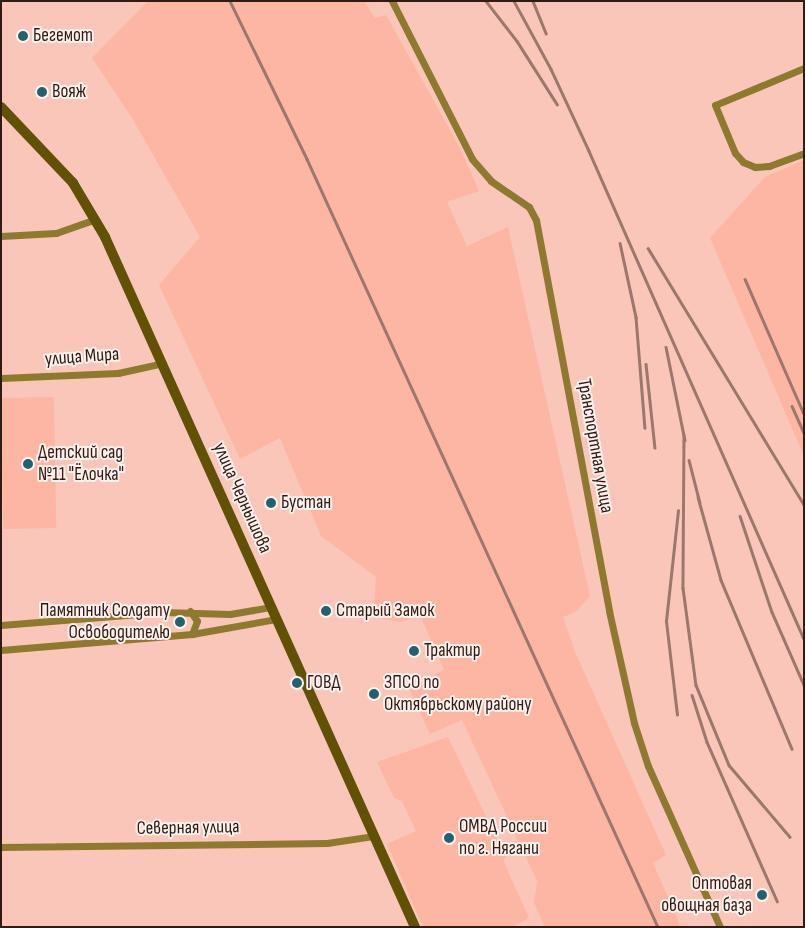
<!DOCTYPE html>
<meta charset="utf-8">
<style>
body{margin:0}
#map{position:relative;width:805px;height:928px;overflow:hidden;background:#f9c6b9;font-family:"Sofia Sans Condensed",sans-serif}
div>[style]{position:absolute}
.built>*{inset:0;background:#fdb6a4;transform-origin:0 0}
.street>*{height:7px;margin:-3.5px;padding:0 3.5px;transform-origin:3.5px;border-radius:3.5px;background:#8d7a2e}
.secondary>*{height:10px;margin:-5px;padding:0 5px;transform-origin:5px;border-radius:5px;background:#615103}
.rail>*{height:2.5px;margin:-1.25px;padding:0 1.25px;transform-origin:1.25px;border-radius:1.25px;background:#9c776d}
.dots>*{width:14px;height:14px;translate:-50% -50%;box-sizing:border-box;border:2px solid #fef1ee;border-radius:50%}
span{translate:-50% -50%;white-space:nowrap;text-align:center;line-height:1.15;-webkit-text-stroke:4px #fef1ee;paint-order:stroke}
.poi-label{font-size:19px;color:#311b15}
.left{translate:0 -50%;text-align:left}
.right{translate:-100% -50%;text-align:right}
.street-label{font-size:19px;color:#311b15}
.frame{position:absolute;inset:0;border:2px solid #311b15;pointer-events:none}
</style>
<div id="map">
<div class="built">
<div style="clip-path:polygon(148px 1px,364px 1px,375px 18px,386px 15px,460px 148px,479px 191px,447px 202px,467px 246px,508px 227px,590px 596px,577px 611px,563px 617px,576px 654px,666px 855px,653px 863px,681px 927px,545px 927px,534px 903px,537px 881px,462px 720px,430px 734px,409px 688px,444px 670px,420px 615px,401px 622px,373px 617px,376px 577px,321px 536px,280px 438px,240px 459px,159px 285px,200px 237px,132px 118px,92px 58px)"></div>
<div style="clip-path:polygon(804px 160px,804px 456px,710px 238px,765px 177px)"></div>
<div style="left:54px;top:397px;width:131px;height:53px;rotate:89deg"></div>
<div style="clip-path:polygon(448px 737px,506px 858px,503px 860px,529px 918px,512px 927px,423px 927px,387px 844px,416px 831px,402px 801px,394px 798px,377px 762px)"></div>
</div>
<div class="street">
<div style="left:392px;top:1px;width:177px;rotate:63.1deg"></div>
<div style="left:472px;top:159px;width:29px;rotate:49deg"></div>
<div style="left:491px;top:181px;width:46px;rotate:34.4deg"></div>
<div style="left:529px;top:207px;width:15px;rotate:62deg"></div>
<div style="left:536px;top:220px;width:398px;rotate:79.4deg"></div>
<div style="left:609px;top:611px;width:115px;rotate:77.4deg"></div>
<div style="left:634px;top:723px;width:45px;rotate:72deg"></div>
<div style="left:648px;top:766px;width:176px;rotate:65.9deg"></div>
<div style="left:804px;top:68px;width:96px;rotate:157.4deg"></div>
<div style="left:715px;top:105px;width:52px;rotate:67.4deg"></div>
<div style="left:735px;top:153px;width:12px;rotate:48deg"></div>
<div style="left:743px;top:162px;width:13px;rotate:23deg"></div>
<div style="left:755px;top:167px;width:14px;rotate:-4deg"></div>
<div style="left:769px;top:166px;width:37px;rotate:-20deg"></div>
<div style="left:1px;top:236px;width:55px;rotate:-3.1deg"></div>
<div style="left:56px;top:233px;width:42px;rotate:-19.3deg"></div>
<div style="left:1px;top:378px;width:117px;rotate:-2.4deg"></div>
<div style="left:118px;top:373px;width:46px;rotate:-12.5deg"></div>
<div style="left:190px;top:611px;width:12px;rotate:55deg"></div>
<div style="left:197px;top:621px;width:14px;rotate:111deg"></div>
<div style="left:1px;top:625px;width:163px;rotate:-4.6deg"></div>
<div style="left:163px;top:612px;width:67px;rotate:1.7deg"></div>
<div style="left:230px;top:614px;width:42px;rotate:-9.7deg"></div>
<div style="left:1px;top:650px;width:192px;rotate:-4.8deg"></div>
<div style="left:192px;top:634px;width:85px;rotate:-10.1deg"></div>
<div style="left:1px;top:847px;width:326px;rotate:-0.7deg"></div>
<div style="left:327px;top:843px;width:48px;rotate:-8.5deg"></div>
</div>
<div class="secondary">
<div style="left:1px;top:107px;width:105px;rotate:46.5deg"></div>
<div style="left:73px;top:183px;width:63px;rotate:59.3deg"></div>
<div style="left:105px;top:237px;width:756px;rotate:65.81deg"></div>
</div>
<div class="rail">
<div style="left:230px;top:1px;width:176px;rotate:64deg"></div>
<div style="left:307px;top:159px;width:844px;rotate:65.44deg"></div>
<div style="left:486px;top:1px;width:51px;rotate:52.2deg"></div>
<div style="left:517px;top:41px;width:75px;rotate:57.6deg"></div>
<div style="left:514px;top:1px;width:77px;rotate:61.4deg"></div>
<div style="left:551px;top:69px;width:90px;rotate:65.1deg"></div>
<div style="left:589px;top:151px;width:533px;rotate:66.22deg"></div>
<div style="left:533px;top:1px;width:35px;rotate:68deg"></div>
<div style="left:620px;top:243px;width:76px;rotate:77.8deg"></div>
<div style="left:636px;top:317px;width:111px;rotate:85.4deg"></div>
<div style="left:648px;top:248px;width:301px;rotate:58.7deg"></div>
<div style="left:745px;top:279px;width:147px;rotate:66.4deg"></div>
<div style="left:666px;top:347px;width:95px;rotate:78.5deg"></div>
<div style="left:646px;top:364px;width:84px;rotate:83.9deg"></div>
<div style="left:792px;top:406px;width:30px;rotate:66deg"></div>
<div style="left:684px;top:435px;width:153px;rotate:90.4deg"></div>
<div style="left:683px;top:588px;width:98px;rotate:82.4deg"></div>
<div style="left:696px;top:685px;width:87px;rotate:67.6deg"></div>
<div style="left:729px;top:765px;width:94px;rotate:49.7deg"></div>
<div style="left:689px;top:460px;width:44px;rotate:75.7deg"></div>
<div style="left:698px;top:497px;width:86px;rotate:74.5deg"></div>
<div style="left:721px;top:580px;width:183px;rotate:67.2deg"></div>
<div style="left:740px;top:516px;width:101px;rotate:71.6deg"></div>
<div style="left:772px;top:612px;width:80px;rotate:66.3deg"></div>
<div style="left:692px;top:695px;width:49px;rotate:72.3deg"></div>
<div style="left:707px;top:742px;width:174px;rotate:66.2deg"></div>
<div style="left:677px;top:715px;width:95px;rotate:-96.7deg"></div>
<div style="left:666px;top:621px;width:111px;rotate:-83.8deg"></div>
</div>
<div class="dots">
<div style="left:23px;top:36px;background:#1d6473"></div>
<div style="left:42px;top:92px;background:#1d6473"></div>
<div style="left:28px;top:464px;background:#1d6473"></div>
<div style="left:271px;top:503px;background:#1d6473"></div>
<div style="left:326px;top:611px;background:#1d6473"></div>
<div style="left:180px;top:622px;background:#1d6473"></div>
<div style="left:414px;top:651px;background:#1d6473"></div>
<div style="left:297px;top:683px;background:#1d6473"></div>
<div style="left:374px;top:694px;background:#1d6473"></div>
<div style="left:449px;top:838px;background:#1d6473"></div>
<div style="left:762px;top:895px;background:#1d6473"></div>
</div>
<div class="poi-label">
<span class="left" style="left:33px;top:36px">Бегемот</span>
<span class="left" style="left:52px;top:92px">Вояж</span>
<span class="left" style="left:38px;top:464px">Детский сад<br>№11 "Ёлочка"</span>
<span class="left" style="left:281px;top:503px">Бустан</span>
<span class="right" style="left:170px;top:622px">Памятник Солдату<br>Освободителю</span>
<span class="left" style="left:336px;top:611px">Старый Замок</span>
<span class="left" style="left:424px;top:651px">Трактир</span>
<span class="left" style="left:307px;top:683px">ГОВД</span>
<span class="left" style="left:384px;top:694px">ЗПСО по<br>Октябрьскому району</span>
<span class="left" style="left:459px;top:838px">ОМВД России<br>по г. Нягани</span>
<span class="right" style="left:752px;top:895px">Оптовая<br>овощная база</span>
</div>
<div class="street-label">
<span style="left:82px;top:357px;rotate:-4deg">улица Мира</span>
<span style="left:595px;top:446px;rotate:80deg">Транспортная улица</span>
<span style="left:242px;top:498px;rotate:66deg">улица Чернышова</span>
<span style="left:188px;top:828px;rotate:-1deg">Северная улица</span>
</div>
<div class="frame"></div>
</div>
